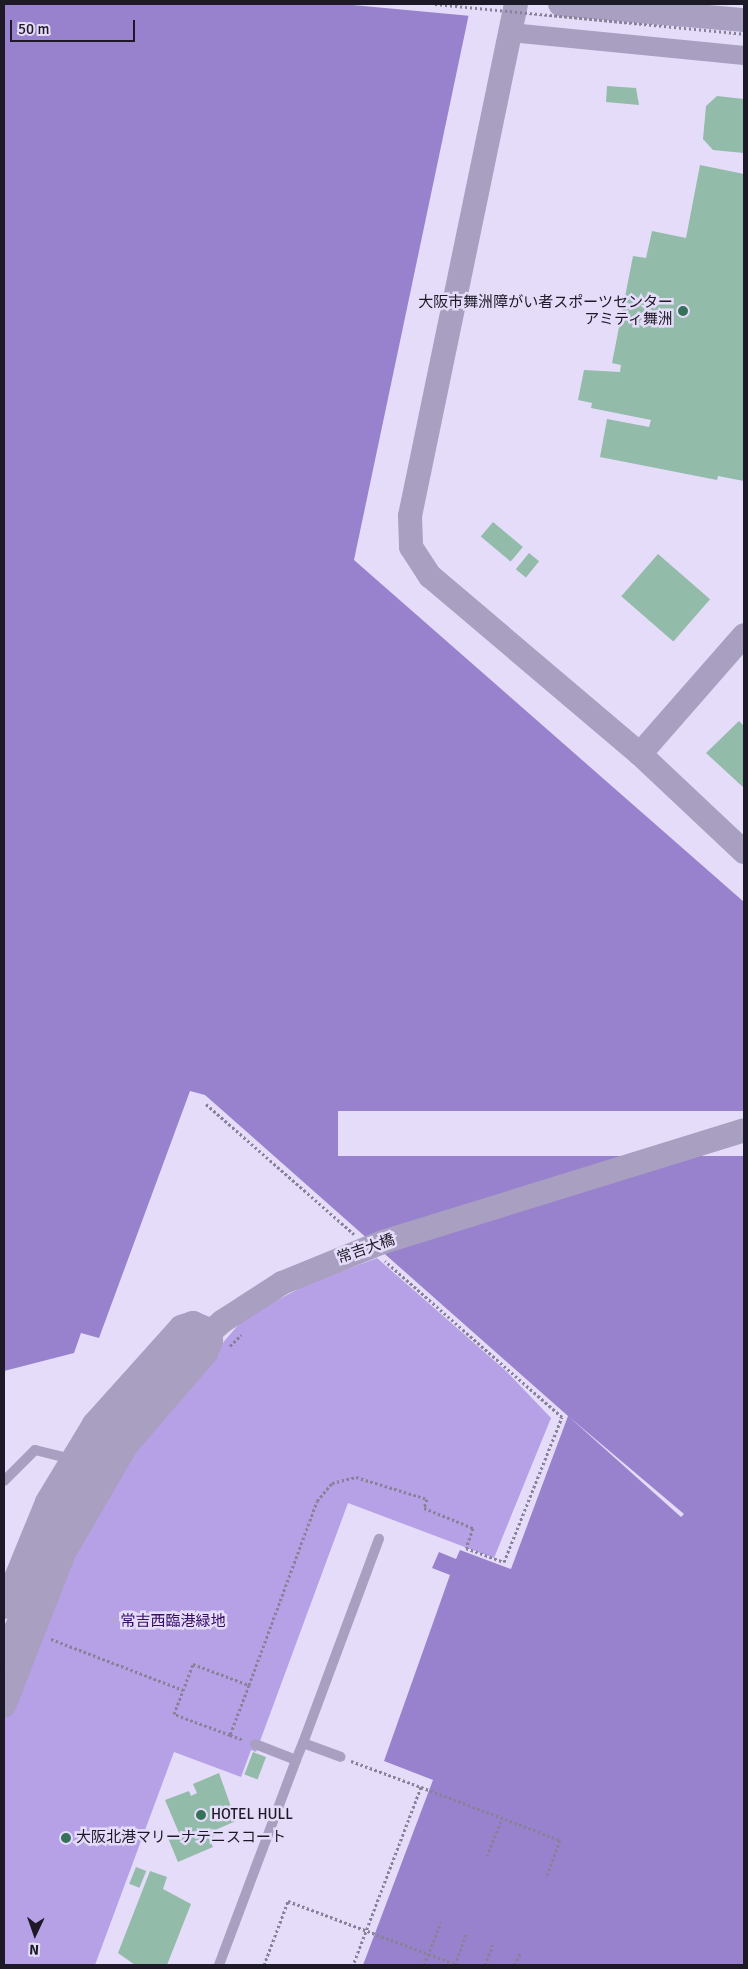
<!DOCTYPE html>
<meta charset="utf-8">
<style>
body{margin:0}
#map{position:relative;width:748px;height:1969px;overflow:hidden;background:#e4dcf9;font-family:Signika,"Noto Sans JP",sans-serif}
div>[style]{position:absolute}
.green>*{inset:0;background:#b6a1e7}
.water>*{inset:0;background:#9982cd}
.pier>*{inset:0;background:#e4dcf9;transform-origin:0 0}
.building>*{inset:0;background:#93bba9;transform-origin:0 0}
.path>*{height:3px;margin-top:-1.5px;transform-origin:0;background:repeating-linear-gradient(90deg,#888298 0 2.5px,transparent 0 5px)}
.service>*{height:10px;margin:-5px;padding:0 5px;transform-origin:5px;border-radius:5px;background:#a89fc1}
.minor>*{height:19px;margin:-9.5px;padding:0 9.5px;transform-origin:9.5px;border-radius:9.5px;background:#a89fc1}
.tertiary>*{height:24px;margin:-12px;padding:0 12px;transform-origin:12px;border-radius:12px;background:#a89fc1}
.path-bridge>*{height:3px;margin-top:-1.5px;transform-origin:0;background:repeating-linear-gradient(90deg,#888298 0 2.5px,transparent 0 5px)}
.tertiary-bridge>*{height:24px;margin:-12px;padding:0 12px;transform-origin:12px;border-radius:12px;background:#a89fc1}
.dots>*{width:14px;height:14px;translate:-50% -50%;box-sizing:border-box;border:2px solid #e4dcf9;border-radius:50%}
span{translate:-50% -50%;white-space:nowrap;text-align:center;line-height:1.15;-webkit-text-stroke:5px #e4dcf9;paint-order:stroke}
.poi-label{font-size:15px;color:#1d1926}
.right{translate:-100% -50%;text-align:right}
.left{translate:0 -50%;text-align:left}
.street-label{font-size:15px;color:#1d1926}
.park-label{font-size:15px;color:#360b66}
.frame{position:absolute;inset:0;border:5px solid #1d1926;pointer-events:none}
.north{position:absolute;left:10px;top:1909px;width:50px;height:50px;-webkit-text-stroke:4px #e4dcf9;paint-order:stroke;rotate:183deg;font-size:14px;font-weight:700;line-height:20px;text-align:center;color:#1d1926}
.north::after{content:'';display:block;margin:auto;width:18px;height:22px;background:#1d1926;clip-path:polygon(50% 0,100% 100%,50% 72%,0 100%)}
.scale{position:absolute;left:10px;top:20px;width:125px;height:22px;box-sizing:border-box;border:2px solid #1d1926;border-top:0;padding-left:6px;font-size:15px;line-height:18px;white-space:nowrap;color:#1d1926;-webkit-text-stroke:4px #e4dcf9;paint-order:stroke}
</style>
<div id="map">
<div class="green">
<div style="clip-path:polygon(377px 1258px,506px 1371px,551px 1418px,494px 1558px,348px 1503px,256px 1752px,251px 1750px,241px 1777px,174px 1752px,95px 1965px,4px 1965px,4px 1715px,33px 1638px,118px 1465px,245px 1317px,306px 1285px)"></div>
</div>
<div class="water">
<div style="clip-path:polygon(4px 4px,471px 4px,354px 560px,744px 902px,744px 1965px,363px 1965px,433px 1780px,384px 1761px,450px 1575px,432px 1568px,439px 1552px,456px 1559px,460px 1550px,511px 1569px,568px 1416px,205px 1095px,190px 1091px,99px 1338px,81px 1333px,74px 1353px,4px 1371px)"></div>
</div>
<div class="pier">
<div style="clip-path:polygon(342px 4px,473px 4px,471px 16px)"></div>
<div style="left:744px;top:1111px;width:45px;height:406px;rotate:90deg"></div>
<div style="clip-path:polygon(568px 1416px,684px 1514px,681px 1517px)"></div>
</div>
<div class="building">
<div style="clip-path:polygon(607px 86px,636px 88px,639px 105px,606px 102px)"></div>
<div style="clip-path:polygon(717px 96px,744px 99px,744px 153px,713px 150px,703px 139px,706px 106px)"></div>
<div style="clip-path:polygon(700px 165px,744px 174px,744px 481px,718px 476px,717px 480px,600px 457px,607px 419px,649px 427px,651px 420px,591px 408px,592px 403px,578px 400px,584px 370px,620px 372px,621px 365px,612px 363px,633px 256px,646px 258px,652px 231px,686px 238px)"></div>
<div style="left:493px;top:522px;width:39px;height:19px;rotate:40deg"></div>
<div style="left:529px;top:553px;width:13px;height:21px;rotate:39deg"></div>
<div style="left:658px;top:554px;width:69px;height:56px;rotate:41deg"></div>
<div style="clip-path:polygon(739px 721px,744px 726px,744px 788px,706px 753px)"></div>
<div style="left:253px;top:1752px;width:14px;height:24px;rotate:21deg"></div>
<div style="clip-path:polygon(219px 1773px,236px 1821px,215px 1830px,217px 1835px,209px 1838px,213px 1847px,178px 1862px,168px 1838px,179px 1833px,165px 1800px,189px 1791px,191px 1796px,197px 1793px,193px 1784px)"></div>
<div style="left:136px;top:1867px;width:11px;height:18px;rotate:22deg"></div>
<div style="clip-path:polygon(150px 1871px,167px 1877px,163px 1889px,191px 1904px,167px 1965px,135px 1965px,118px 1953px)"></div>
</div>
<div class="path">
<div style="left:206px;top:1104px;width:197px;rotate:41.3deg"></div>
<div style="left:230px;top:1346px;width:16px;rotate:-45deg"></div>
<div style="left:51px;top:1639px;width:142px;rotate:21.1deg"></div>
<div style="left:193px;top:1664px;width:60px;rotate:20.6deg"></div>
<div style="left:249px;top:1685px;width:53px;rotate:110.8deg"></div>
<div style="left:230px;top:1735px;width:60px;rotate:-159.4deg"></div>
<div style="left:174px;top:1714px;width:53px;rotate:-69.2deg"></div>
<div style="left:249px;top:1685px;width:196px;rotate:-69.7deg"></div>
<div style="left:317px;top:1501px;width:23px;rotate:-50deg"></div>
<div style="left:332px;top:1483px;width:25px;rotate:-14deg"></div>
<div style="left:356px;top:1477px;width:74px;rotate:17.2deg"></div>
<div style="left:427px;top:1499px;width:9px;rotate:108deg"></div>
<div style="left:424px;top:1508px;width:53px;rotate:22.2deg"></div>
<div style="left:473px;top:1528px;width:21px;rotate:109deg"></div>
<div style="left:466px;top:1548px;width:40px;rotate:20.2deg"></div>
<div style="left:504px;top:1562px;width:156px;rotate:-68.2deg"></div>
<div style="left:562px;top:1417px;width:236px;rotate:-138.6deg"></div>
<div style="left:230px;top:1735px;width:15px;rotate:20deg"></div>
<div style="left:351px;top:1761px;width:75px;rotate:20.4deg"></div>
<div style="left:421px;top:1787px;width:191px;rotate:110.9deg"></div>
<div style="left:421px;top:1787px;width:149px;rotate:20.9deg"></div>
<div style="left:560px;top:1840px;width:40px;rotate:110.2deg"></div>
<div style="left:487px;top:1856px;width:41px;rotate:-68.5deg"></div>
<div style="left:264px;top:1965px;width:68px;rotate:-69.4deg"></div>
<div style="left:288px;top:1901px;width:181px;rotate:20.7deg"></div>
<div style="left:424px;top:1965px;width:46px;rotate:-68.4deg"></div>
<div style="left:455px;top:1965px;width:35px;rotate:-70deg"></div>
<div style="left:485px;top:1965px;width:22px;rotate:-69deg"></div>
<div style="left:515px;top:1965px;width:13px;rotate:-67deg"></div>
</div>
<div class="service">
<div style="left:4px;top:1481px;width:44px;rotate:-45deg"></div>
<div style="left:35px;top:1450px;width:37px;rotate:14deg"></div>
<div style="left:303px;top:1743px;width:218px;rotate:-69.6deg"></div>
<div style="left:255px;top:1744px;width:44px;rotate:21.3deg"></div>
<div style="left:296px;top:1760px;width:18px;rotate:-68deg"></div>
<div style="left:303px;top:1743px;width:40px;rotate:20.2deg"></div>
<div style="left:219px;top:1965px;width:219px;rotate:-69.4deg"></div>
</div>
<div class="minor">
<div style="left:510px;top:32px;width:235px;rotate:5.6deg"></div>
</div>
<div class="tertiary">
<div style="left:516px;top:4px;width:523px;rotate:101.7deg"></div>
<div style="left:410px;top:516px;width:31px;rotate:88deg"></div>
<div style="left:411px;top:547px;width:35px;rotate:57deg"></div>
<div style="left:430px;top:576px;width:275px;rotate:40.3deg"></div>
<div style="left:640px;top:754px;width:143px;rotate:43.3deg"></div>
<div style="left:560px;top:4px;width:185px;rotate:5deg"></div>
<div style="left:640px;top:754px;width:158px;rotate:-48.8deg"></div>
<div style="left:4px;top:1607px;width:113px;rotate:-67.7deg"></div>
<div style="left:47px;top:1502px;width:91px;rotate:-58.9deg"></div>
<div style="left:94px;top:1424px;width:130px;rotate:-48.1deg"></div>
<div style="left:181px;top:1327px;width:13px;rotate:-18deg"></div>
<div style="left:193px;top:1323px;width:15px;rotate:23deg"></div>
<div style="left:207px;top:1329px;width:12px;rotate:70deg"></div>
<div style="left:211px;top:1340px;width:14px;rotate:111deg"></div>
<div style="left:206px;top:1353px;width:123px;rotate:130.7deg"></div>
<div style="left:126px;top:1446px;width:124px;rotate:120.1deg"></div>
<div style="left:64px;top:1553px;width:164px;rotate:111.4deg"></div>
<div style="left:4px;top:1658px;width:173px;rotate:-67.6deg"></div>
</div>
<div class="path-bridge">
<div style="left:435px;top:4px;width:310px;rotate:5.5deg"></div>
</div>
<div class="tertiary-bridge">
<div style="left:70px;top:1498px;width:127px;rotate:-55.9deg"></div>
<div style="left:141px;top:1393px;width:109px;rotate:-41.3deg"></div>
<div style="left:223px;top:1321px;width:70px;rotate:-32.8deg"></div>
<div style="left:282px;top:1283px;width:109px;rotate:-22.1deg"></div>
<div style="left:383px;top:1242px;width:378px;rotate:-17.2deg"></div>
</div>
<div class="dots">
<div style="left:683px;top:311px;background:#36715a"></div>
<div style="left:201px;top:1815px;background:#36715a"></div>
<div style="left:66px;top:1838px;background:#36715a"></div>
</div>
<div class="poi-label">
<span class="right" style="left:673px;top:311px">大阪市舞洲障がい者スポーツセンター<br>アミティ舞洲</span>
<span class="left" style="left:211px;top:1815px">HOTEL HULL</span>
<span class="left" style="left:76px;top:1838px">大阪北港マリーナテニスコート</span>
</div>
<div class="street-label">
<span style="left:366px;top:1249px;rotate:-19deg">常吉大橋</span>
</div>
<div class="park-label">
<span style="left:173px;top:1622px">常吉西臨港緑地</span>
</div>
<div class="frame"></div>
<div class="north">N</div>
<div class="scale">50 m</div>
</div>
